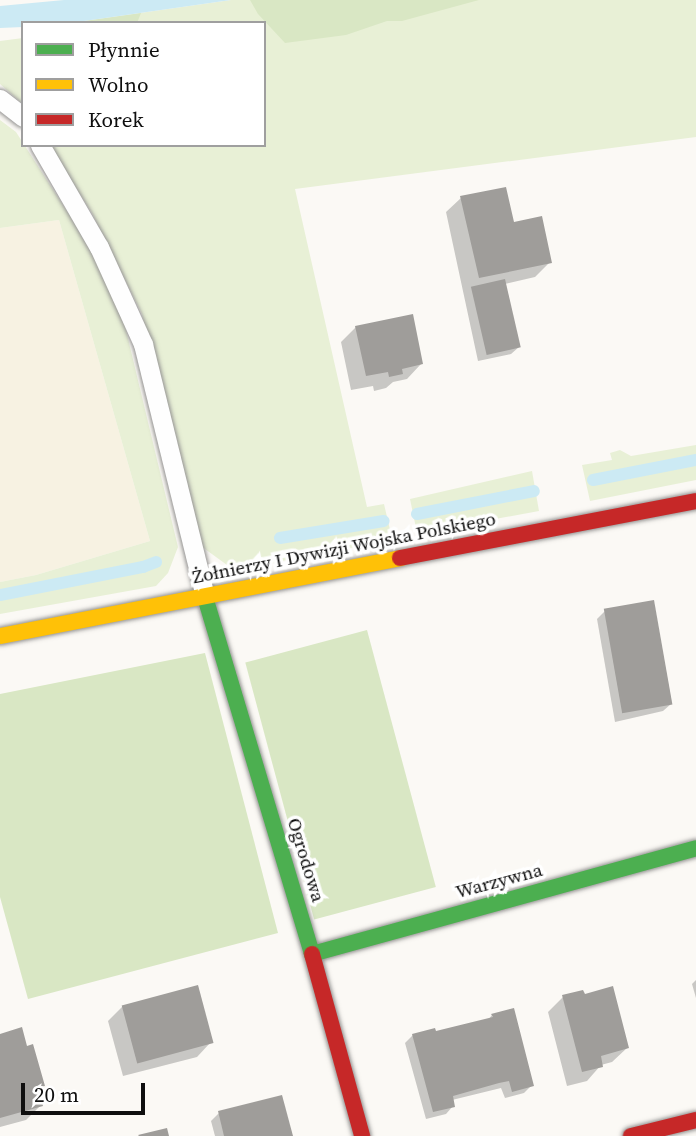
<!DOCTYPE html>
<meta charset="utf-8">
<style>
body{margin:0}
#map{position:relative;width:696px;height:1136px;overflow:hidden;background:#fbf9f5;font-family:"Source Serif 4",serif}
div>[style]{position:absolute}
.farmland>*{inset:0;background:#f7f2e2}
.green>*{inset:0;background:#e8f0d6}
.forest>*{inset:0;background:#d9e7c4;transform-origin:0 0}
.water>*{inset:0;background:#cceaf4}
.shadow>*{inset:0;background:#0003}
.stream>*{height:12px;margin:-6px;padding:0 6px;transform-origin:6px;border-radius:6px;background:#cceaf4}
.building>*{inset:0;background:#9f9d9a;transform-origin:0 0}
.roads{filter:drop-shadow(0 0 2px #959493) drop-shadow(0 0 2px #959493)}
.lane>*{height:19px;margin:-9.5px;padding:0 9.5px;transform-origin:9.5px;border-radius:9.5px;background:#fefefe}
.fast>*{height:16px;margin:-8px;padding:0 8px;transform-origin:8px;border-radius:8px;background:#4caf50}
.slow>*{height:16px;margin:-8px;padding:0 8px;transform-origin:8px;border-radius:8px;background:#ffc107}
.jam>*{height:16px;margin:-8px;padding:0 8px;transform-origin:8px;border-radius:8px;background:#c62828}
span{translate:-50% -50%;white-space:nowrap;text-align:center;line-height:1.15;-webkit-text-stroke:7px #fff;paint-order:stroke}
.street-label{font-size:19px;color:#0f0f0f}
.legend{position:absolute;left:21px;top:21px;width:245px;height:126px;box-sizing:border-box;background:#fff;border:2px solid #9f9f9f;margin:0;padding:9px 12px;list-style:none;font-size:21px;color:#0f0f0f}
.legend li{display:flex;align-items:center;gap:14px;height:35px}
.legend b{width:35px;border:2px solid #9f9f9f}
.scale{position:absolute;left:21px;top:1083px;width:124px;height:32px;box-sizing:border-box;border:4px solid #0f0f0f;border-top:0;padding-left:9px;font-size:21px;line-height:24px;white-space:nowrap;color:#0f0f0f;-webkit-text-stroke:5px #fff;paint-order:stroke}
</style>
<div id="map">
<div class="farmland">
<div style="clip-path:polygon(59px 220px,150px 541px,36px 575px,0 582px,0 228px)"></div>
</div>
<div class="green">
<div style="clip-path:polygon(231px 0,696px 0,696px 137px,295px 189px,367px 507px,384px 504px,391px 534px,387px 541px,234px 570px,198px 544px,142px 314px,92px 213px,49px 145px,264px 145px,264px 23px,70px 23px)"></div>
<div style="clip-path:polygon(23px 38px,23px 104px,0 84px,0 41px)"></div>
<div style="clip-path:polygon(0 120px,16px 132px,70px 216px,100px 268px,124px 322px,178px 547px,168px 573px,156px 586px,0 614px,0 582px,36px 575px,150px 541px,59px 220px,0 228px)"></div>
<div style="clip-path:polygon(696px 445px,696px 480px,590px 501px,582px 465px,612px 460px,610px 453px,620px 450px,631px 456px)"></div>
<div style="clip-path:polygon(532px 471px,539px 511px,420px 533px,416px 528px,410px 499px)"></div>
</div>
<div class="forest">
<div style="clip-path:polygon(250px 0,479px 0,402px 21px,387px 21px,346px 35px,285px 43px,258px 14px)"></div>
<div style="clip-path:polygon(141px 13px,137px 23px,70px 23px)"></div>
<div style="left:367px;top:630px;width:266px;height:126px;rotate:75deg"></div>
<div style="clip-path:polygon(205px 653px,278px 933px,28px 999px,0 897px,0 694px)"></div>
</div>
<div class="water">
<div style="clip-path:polygon(64px 0,231px 0,70px 23px,23px 23px,23px 27px,0 28px,0 6px)"></div>
</div>
<div class="shadow">
<div style="clip-path:polygon(461px 198px,512px 225px,550px 262px,535px 277px,505px 284px,519px 347px,511px 354px,478px 361px,446px 212px)"></div>
<div style="clip-path:polygon(356px 327px,421px 364px,407px 379px,393px 382px,386px 388px,374px 391px,373px 386px,351px 390px,341px 342px)"></div>
<div style="clip-path:polygon(605px 611px,671px 704px,663px 711px,615px 722px,597px 619px)"></div>
<div style="clip-path:polygon(696px 980px,696px 998px,692px 984px)"></div>
<div style="clip-path:polygon(563px 997px,627px 1048px,612px 1062px,601px 1065px,587px 1081px,567px 1086px,548px 1012px)"></div>
<div style="clip-path:polygon(123px 1006px,211px 1042px,197px 1057px,123px 1076px,108px 1021px)"></div>
<div style="clip-path:polygon(492px 1015px,532px 1085px,524px 1093px,505px 1098px,501px 1088px,452px 1100px,453px 1106px,446px 1114px,426px 1119px,405px 1043px,413px 1035px,435px 1034px,488px 1020px)"></div>
<div style="clip-path:polygon(0 1036px,26px 1048px,43px 1085px,37px 1091px,41px 1105px,26px 1120px,0 1127px)"></div>
<div style="clip-path:polygon(219px 1113px,291px 1136px,215px 1136px,211px 1121px)"></div>
</div>
<div class="stream">
<div style="left:593px;top:480px;width:105px;rotate:-11deg"></div>
<div style="left:417px;top:514px;width:119px;rotate:-11.1deg"></div>
<div style="left:280px;top:538px;width:105px;rotate:-9.3deg"></div>
<div style="left:0;top:595px;width:146px;rotate:-11.1deg"></div>
<div style="left:143px;top:567px;width:14px;rotate:-21deg"></div>
</div>
<div class="building">
<div style="clip-path:polygon(506px 187px,514px 222px,542px 216px,552px 263px,479px 278px,460px 196px)"></div>
<div style="left:505px;top:279px;width:70px;height:35px;rotate:77deg"></div>
<div style="clip-path:polygon(413px 314px,423px 364px,402px 369px,403px 374px,389px 377px,388px 372px,366px 376px,355px 326px)"></div>
<div style="left:654px;top:600px;width:106px;height:51px;rotate:80deg"></div>
<div style="left:198px;top:985px;width:60px;height:79px;rotate:75deg"></div>
<div style="clip-path:polygon(613px 986px,629px 1048px,601px 1056px,603px 1067px,582px 1072px,562px 995px,583px 990px,585px 994px)"></div>
<div style="clip-path:polygon(514px 1008px,534px 1086px,512px 1092px,509px 1081px,499px 1083px,453px 1096px,455px 1107px,433px 1112px,412px 1034px,435px 1028px,436px 1031px,493px 1017px,491px 1014px)"></div>
<div style="clip-path:polygon(22px 1027px,27px 1046px,33px 1044px,45px 1086px,38px 1087px,43px 1106px,0 1118px,0 1034px)"></div>
<div style="clip-path:polygon(282px 1095px,293px 1136px,224px 1136px,218px 1111px)"></div>
<div style="clip-path:polygon(167px 1128px,169px 1136px,139px 1136px,138px 1135px)"></div>
</div>
<div class="roads">
<div class="lane">
<div style="left:0;top:99px;width:29px;rotate:38deg"></div>
<div style="left:40px;top:145px;width:118px;rotate:60deg"></div>
<div style="left:99px;top:247px;width:107px;rotate:65.6deg"></div>
<div style="left:143px;top:344px;width:260px;rotate:76.2deg"></div>
</div>
<div class="fast">
<div style="left:205px;top:597px;width:373px;rotate:73.3deg"></div>
<div style="left:312px;top:954px;width:398px;rotate:-15.4deg"></div>
</div>
<div class="slow">
<div style="left:0;top:636px;width:408px;rotate:-11deg"></div>
</div>
<div class="jam">
<div style="left:400px;top:558px;width:301px;rotate:-10.9deg"></div>
<div style="left:312px;top:954px;width:189px;rotate:74.6deg"></div>
<div style="left:631px;top:1136px;width:67px;rotate:-13.8deg"></div>
</div>
</div>
<div class="street-label">
<span style="left:344px;top:548px;rotate:-11deg">Żołnierzy I Dywizji Wojska Polskiego</span>
<span style="left:306px;top:860px;rotate:73deg">Ogrodowa</span>
<span style="left:499px;top:881px;rotate:-15deg">Warzywna</span>
</div>
<ul class="legend">
<li><b style="height:9px;background:#4caf50"></b>Płynnie</li>
<li><b style="height:9px;background:#ffc107"></b>Wolno</li>
<li><b style="height:9px;background:#c62828"></b>Korek</li>
</ul>
<div class="scale">20 m</div>
</div>
